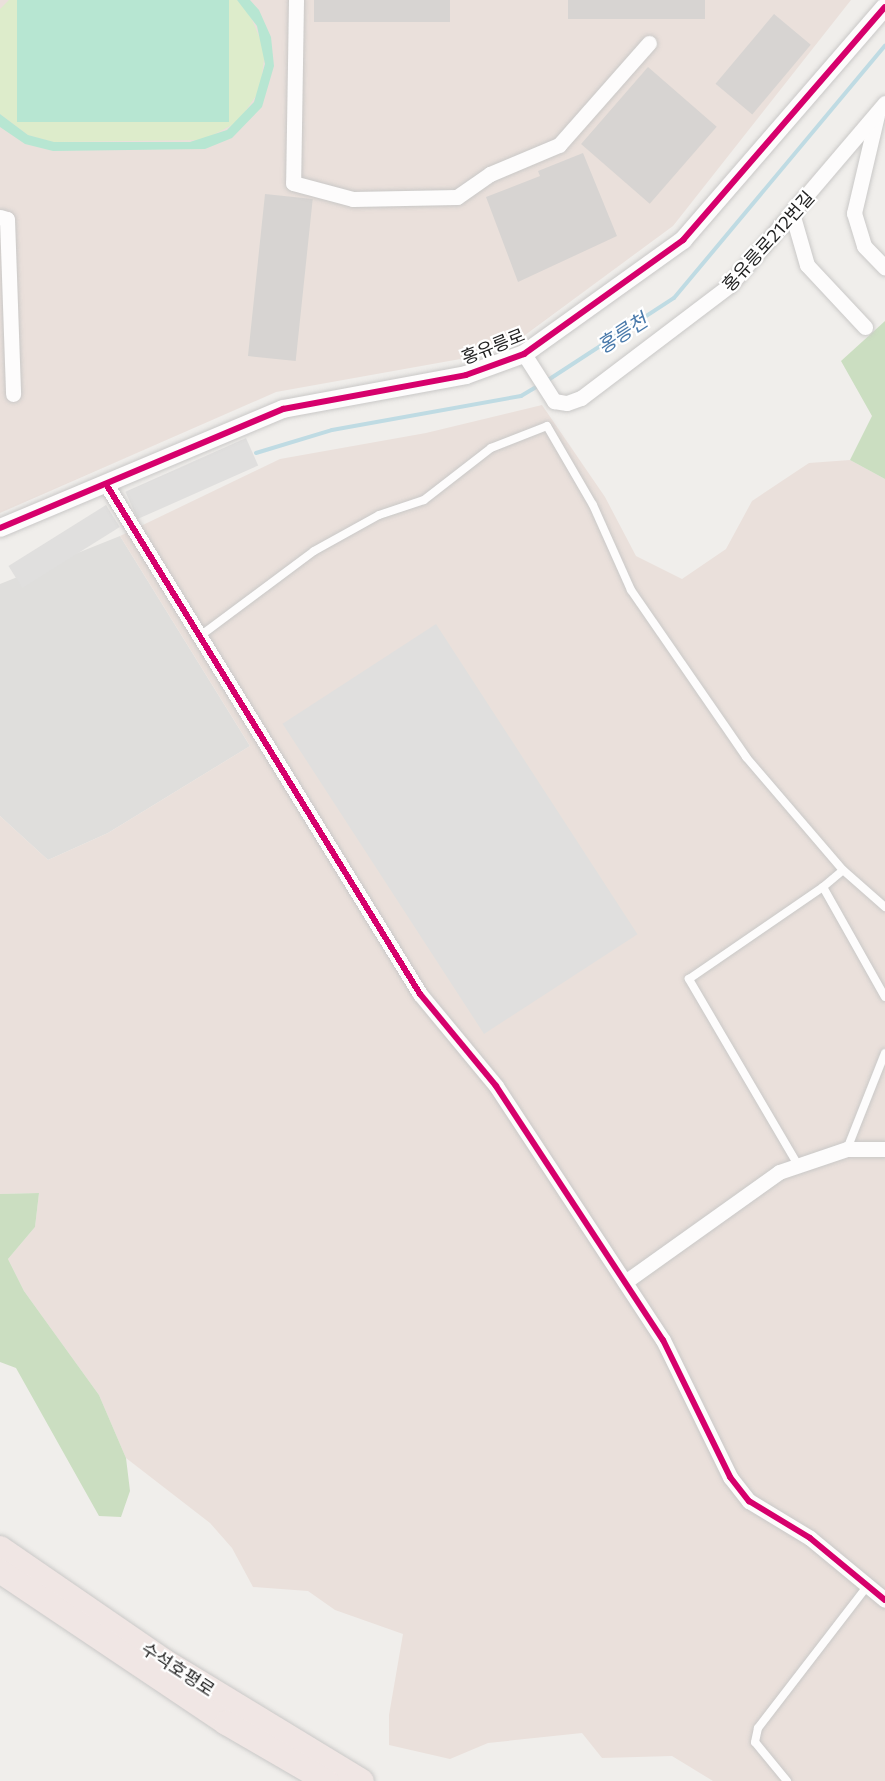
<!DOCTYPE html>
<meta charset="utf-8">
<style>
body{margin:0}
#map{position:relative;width:885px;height:1781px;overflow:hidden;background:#f0eeeb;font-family:Commissioner,"Noto Sans KR",sans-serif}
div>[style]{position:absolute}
.residential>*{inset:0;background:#dfdedc}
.military>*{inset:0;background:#eae0db}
.grass>*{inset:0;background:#ddeccb}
.forest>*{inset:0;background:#cbdec1}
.pitch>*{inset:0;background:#b7e6d2;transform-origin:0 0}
.parking>*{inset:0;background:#e0dfde;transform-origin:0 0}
.stream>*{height:4px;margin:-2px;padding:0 2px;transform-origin:2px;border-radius:2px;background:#bfdbe3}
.building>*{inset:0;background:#d7d4d2;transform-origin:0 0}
.roads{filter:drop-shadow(0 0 2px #c9c8c7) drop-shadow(0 0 2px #c9c8c7)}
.service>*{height:8px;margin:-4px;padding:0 4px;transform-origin:4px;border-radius:4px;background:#fdfcfc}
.minor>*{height:15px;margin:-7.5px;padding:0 7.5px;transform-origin:7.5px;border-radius:7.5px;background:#fdfcfc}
.tertiary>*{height:18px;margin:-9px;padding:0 9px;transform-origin:9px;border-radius:9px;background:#fdfcfc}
.trunk>*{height:24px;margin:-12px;padding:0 12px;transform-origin:12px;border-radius:12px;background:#f0e6e4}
.cycleway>*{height:6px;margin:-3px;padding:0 3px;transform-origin:3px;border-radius:3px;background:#d6006c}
span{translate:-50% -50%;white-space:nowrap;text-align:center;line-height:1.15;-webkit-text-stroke:4.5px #fff;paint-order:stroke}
.street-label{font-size:18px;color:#222}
.water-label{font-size:20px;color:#4a7aab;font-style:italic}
</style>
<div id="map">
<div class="residential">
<div style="clip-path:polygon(120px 536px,250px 746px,108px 833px,48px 860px,0 816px,0 584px)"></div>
</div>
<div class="military">
<div style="clip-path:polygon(0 0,851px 0,673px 226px,521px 338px,466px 358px,276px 392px,0 513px)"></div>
<div style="clip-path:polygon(542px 405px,605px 497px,636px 556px,682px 579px,726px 549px,752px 501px,809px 463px,850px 460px,885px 479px,885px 1781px,713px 1781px,672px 1756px,602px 1758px,582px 1733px,488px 1743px,450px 1759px,389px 1745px,389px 1715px,403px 1634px,335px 1610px,308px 1591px,253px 1587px,232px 1548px,210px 1523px,126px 1458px,99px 1395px,24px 1291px,8px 1259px,35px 1227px,39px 1193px,0 1194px,0 816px,48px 860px,108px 833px,250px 746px,120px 536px,280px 459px,426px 433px)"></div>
</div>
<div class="grass">
<div style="clip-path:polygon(9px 0,17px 0,17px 122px,228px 0,205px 0,237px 0,250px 15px,265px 51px,260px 90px,238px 122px,203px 140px,53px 142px,28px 135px,0 114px,0 9px)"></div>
</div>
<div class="forest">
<div style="clip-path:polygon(885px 321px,885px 479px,850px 460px,872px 416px,841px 361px)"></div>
<div style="clip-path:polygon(39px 1193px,35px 1227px,8px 1259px,24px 1291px,99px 1395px,126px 1458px,130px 1491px,121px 1517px,99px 1516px,16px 1368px,0 1362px,0 1194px)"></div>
</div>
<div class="pitch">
<div style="left:17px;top:0;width:212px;height:122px"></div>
<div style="clip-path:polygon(237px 0,250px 0,259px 10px,271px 37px,274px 66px,262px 107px,232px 138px,205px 149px,53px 151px,25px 144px,0 127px,0 114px,28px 135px,54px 142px,190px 142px,227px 130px,254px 102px,265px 64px,257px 26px)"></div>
</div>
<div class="parking">
<div style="left:246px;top:438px;width:30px;height:132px;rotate:66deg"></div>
<div style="left:106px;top:505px;width:26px;height:115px;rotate:58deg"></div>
<div style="left:436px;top:624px;width:370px;height:183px;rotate:57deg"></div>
</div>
<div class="stream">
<div style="left:545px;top:382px;width:154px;rotate:-33.1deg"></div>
<div style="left:674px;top:298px;width:329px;rotate:-50.1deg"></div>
<div style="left:256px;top:453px;width:79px;rotate:-16.8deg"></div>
<div style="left:332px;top:430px;width:192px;rotate:-10.2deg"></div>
<div style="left:521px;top:396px;width:21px;rotate:-31deg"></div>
</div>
<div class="building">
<div style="left:314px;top:0;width:136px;height:22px"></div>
<div style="left:568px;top:0;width:137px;height:19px"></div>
<div style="left:774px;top:14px;width:48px;height:91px;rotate:40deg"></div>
<div style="left:648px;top:67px;width:91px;height:102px;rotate:41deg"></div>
<div style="clip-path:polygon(583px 153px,617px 236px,518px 282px,486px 197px,540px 176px,538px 171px)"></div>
<div style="left:265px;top:194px;width:48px;height:163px;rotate:6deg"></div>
</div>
<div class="roads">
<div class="service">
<div style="left:200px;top:636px;width:142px;rotate:-36.7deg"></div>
<div style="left:314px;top:551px;width:74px;rotate:-29deg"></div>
<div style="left:379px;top:515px;width:47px;rotate:-18.4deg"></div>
<div style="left:424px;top:500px;width:85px;rotate:-37.8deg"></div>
<div style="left:491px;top:448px;width:60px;rotate:-21.4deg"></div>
<div style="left:547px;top:426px;width:91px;rotate:59.8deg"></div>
<div style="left:593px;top:505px;width:93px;rotate:65.9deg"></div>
<div style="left:631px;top:590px;width:203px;rotate:55.4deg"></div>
<div style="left:746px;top:757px;width:149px;rotate:49.4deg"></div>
<div style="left:843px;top:870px;width:56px;rotate:41.4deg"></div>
<div style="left:823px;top:887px;width:26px;rotate:-40deg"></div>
<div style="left:847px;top:1149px;width:103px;rotate:-68.4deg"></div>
<div style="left:798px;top:1165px;width:216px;rotate:-120.4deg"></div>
<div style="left:689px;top:979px;width:163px;rotate:-34.5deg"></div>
<div style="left:823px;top:887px;width:126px;rotate:60.6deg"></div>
<div style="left:787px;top:1781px;width:50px;rotate:-129.4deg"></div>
<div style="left:755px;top:1742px;width:14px;rotate:-78deg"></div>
<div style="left:758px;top:1728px;width:180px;rotate:-52.4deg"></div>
</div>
<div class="minor">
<div style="left:296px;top:0;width:183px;rotate:90.9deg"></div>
<div style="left:293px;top:183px;width:62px;rotate:14.9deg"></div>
<div style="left:353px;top:199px;width:104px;rotate:-1.1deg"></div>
<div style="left:457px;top:197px;width:40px;rotate:-34.9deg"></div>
<div style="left:490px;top:174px;width:75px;rotate:-22.8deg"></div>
<div style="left:559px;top:145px;width:136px;rotate:-48.6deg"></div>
<div style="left:877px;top:115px;width:101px;rotate:103.2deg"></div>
<div style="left:854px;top:213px;width:34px;rotate:73deg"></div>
<div style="left:864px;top:246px;width:30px;rotate:46deg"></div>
<div style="left:792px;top:213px;width:54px;rotate:73.9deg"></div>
<div style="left:807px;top:265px;width:85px;rotate:46.9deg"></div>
<div style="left:0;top:217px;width:7px;rotate:16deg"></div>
<div style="left:7px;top:219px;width:175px;rotate:88deg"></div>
<div style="left:524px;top:354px;width:56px;rotate:57.4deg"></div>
<div style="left:554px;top:401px;width:13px;rotate:9deg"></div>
<div style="left:567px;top:403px;width:15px;rotate:-20deg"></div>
<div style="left:581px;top:398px;width:187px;rotate:-37.2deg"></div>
<div style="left:730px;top:285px;width:239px;rotate:-49.6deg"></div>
<div style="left:106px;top:484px;width:599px;rotate:58.38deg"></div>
<div style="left:420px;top:994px;width:119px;rotate:50.4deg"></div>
<div style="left:496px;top:1086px;width:304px;rotate:56.7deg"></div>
<div style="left:663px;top:1340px;width:153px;rotate:63.9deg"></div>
<div style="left:730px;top:1477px;width:31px;rotate:52deg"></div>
<div style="left:749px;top:1501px;width:71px;rotate:31.2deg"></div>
<div style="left:810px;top:1538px;width:97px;rotate:39.6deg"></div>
<div style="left:625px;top:1282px;width:189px;rotate:-35.5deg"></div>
<div style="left:779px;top:1172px;width:72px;rotate:-18.7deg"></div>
<div style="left:847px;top:1149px;width:38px"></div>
</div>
<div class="tertiary">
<div style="left:0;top:528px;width:307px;rotate:-22.8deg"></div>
<div style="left:283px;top:409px;width:186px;rotate:-10.5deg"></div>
<div style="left:466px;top:375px;width:62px;rotate:-19.9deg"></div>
<div style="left:524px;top:354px;width:196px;rotate:-35.6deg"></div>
<div style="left:683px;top:240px;width:308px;rotate:-49.1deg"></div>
</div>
<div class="trunk">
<div style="left:0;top:1548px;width:201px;rotate:34.5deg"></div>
<div style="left:166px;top:1662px;width:229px;rotate:31.3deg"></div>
<div style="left:0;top:1571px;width:272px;rotate:33.9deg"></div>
<div style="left:226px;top:1723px;width:116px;rotate:30.1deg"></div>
</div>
</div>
<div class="cycleway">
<div style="left:106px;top:484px;width:599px;rotate:58.38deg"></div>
<div style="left:420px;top:994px;width:119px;rotate:50.4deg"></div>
<div style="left:496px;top:1086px;width:304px;rotate:56.7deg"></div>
<div style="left:663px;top:1340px;width:153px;rotate:63.9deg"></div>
<div style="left:730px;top:1477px;width:31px;rotate:52deg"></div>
<div style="left:749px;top:1501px;width:71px;rotate:31.2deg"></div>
<div style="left:810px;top:1538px;width:97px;rotate:39.6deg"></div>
<div style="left:0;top:528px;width:307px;rotate:-22.8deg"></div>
<div style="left:283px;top:409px;width:186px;rotate:-10.5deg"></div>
<div style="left:466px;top:375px;width:62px;rotate:-19.9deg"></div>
<div style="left:524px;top:354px;width:196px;rotate:-35.6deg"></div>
<div style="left:683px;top:240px;width:308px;rotate:-49.1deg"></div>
</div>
<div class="street-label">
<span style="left:768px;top:241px;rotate:-48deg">홍유릉로212번길</span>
<span style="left:493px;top:346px;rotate:-22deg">홍유릉로</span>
<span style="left:178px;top:1669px;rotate:33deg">수석호평로</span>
</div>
<div class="water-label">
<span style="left:622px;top:333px;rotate:-33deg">홍릉천</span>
</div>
</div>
